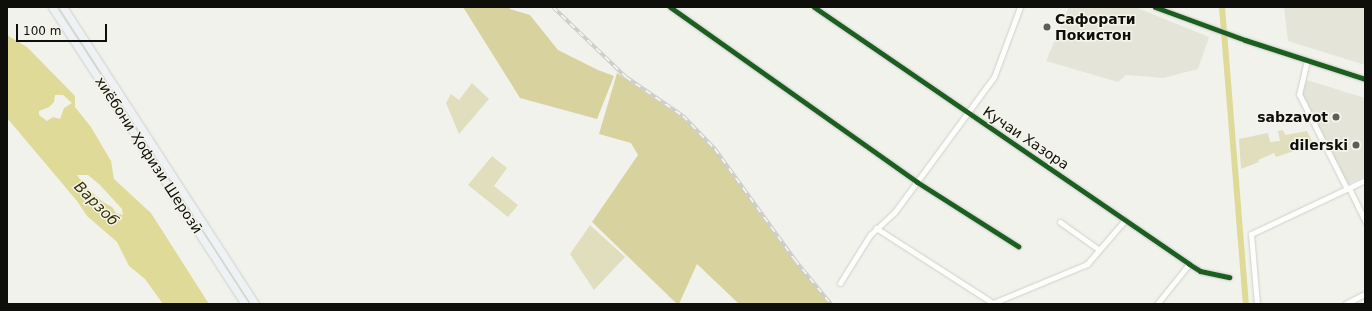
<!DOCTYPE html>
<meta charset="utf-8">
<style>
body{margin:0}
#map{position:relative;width:1372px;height:311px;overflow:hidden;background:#f2f2ed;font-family:"DejaVu Sans",sans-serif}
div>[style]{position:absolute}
.built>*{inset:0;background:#e5e4d8}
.green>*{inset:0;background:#e0debc}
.forest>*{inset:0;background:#d8d39e}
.water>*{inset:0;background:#e0da98}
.canal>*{height:6px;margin:-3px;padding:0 3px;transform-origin:3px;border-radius:3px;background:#e0da98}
.roads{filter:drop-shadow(0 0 1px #cfcfcb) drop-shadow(0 0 1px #cfcfcb)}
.minor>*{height:5px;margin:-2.5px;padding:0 2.5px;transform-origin:2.5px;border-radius:2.5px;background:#fdfdfc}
.secondary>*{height:7px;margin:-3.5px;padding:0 3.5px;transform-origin:3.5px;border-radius:3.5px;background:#eef2f5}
.rail>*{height:3.5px;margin-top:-1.75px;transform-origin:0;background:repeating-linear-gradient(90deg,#f5f4ea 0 6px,#cbcbca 0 12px);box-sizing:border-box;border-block:1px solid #cbcbca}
.cycleway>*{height:5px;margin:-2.5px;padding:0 2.5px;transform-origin:2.5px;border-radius:2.5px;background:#1b5e20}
.dots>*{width:11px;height:11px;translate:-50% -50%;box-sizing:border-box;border:2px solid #f5f4ea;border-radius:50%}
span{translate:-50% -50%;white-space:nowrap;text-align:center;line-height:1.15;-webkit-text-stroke:3px #f5f4ea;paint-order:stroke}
.poi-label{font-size:14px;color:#0e0e0a;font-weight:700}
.left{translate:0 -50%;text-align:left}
.right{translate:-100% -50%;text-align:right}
.street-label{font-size:14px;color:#0e0e0a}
.water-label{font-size:15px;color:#363209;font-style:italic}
.frame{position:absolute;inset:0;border:8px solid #0e0e0a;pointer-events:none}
.scale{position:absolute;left:16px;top:24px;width:91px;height:18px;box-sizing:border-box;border:2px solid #0e0e0a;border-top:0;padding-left:5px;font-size:12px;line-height:14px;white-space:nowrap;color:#0e0e0a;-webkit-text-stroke:3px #f5f4ea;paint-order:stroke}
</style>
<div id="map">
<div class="built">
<div style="clip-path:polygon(1069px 7px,1135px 7px,1209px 37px,1198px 69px,1163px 78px,1126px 75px,1118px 82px,1046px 61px)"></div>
<div style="clip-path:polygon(1284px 7px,1365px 7px,1365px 65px,1288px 41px)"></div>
<div style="clip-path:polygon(1307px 80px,1365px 98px,1365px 176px,1346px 185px,1301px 92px)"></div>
</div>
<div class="green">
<div style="clip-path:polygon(472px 83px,489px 99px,459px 134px,446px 103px,451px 94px,459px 100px)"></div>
<div style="clip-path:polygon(1283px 130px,1285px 135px,1307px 131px,1312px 141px,1319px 141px,1318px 143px,1276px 157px,1274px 153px,1258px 160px,1259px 162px,1241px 169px,1239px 139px,1268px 133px,1270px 142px,1280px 141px,1278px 131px)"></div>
<div style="clip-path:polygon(492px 156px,507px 168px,494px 186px,518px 205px,508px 217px,468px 185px)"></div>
<div style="clip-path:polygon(590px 225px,625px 257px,594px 290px,570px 254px)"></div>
</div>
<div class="forest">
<div style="clip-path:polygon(463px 7px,509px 7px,510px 9px,530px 15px,558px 50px,598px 70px,614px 76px,597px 119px,520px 98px)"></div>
<div style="clip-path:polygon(617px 73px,683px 118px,715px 151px,794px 261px,830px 304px,739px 304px,697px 264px,679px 304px,677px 304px,592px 222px,638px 155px,631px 143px,599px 134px)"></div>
</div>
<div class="water">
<div style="clip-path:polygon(evenodd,7px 35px,27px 47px,75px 96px,75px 107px,91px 127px,111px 161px,114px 179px,151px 213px,209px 304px,163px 304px,145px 279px,129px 266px,117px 242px,87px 216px,77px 201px,7px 118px,7px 35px,55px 95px,63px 95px,72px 103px,64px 108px,60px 119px,53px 117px,47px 121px,39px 115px,39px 111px,49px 107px,54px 102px,55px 95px,7px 35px,77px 175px,88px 175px,100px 185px,122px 209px,123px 215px,116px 213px,112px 207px,103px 202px,85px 186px,77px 175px)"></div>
</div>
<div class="canal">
<div style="left:1222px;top:7px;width:298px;rotate:85.4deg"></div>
</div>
<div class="roads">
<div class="minor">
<div style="left:670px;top:7px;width:303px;rotate:35.3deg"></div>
<div style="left:917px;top:182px;width:120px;rotate:32.4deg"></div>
<div style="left:814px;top:7px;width:455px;rotate:34.4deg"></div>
<div style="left:1189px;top:264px;width:13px;rotate:32deg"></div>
<div style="left:1200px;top:271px;width:30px;rotate:12deg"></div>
<div style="left:1155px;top:7px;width:96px;rotate:20.1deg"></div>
<div style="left:1245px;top:40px;width:126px;rotate:18deg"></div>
<div style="left:1307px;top:60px;width:35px;rotate:103deg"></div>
<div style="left:1299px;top:94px;width:106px;rotate:63.2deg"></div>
<div style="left:1349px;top:188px;width:37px;rotate:64deg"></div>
<div style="left:1060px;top:222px;width:47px;rotate:35.4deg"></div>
<div style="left:876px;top:228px;width:139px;rotate:32.7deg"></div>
<div style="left:993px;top:303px;width:102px;rotate:-22.5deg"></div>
<div style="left:1087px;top:264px;width:58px;rotate:-49.2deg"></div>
<div style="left:840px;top:283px;width:57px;rotate:-58deg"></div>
<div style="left:870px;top:235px;width:33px;rotate:-43deg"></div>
<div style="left:894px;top:213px;width:169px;rotate:-53.7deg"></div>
<div style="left:994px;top:77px;width:75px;rotate:-69.6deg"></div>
<div style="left:1157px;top:304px;width:51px;rotate:-51.3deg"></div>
<div style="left:1257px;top:304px;width:70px;rotate:-94.9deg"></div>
<div style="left:1251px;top:234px;width:126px;rotate:-25.3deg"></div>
<div style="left:1345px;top:304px;width:22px;rotate:-27deg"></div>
</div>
<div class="secondary">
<div style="left:52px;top:7px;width:354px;rotate:57deg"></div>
<div style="left:63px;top:7px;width:354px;rotate:57.1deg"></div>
</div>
</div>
<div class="rail">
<div style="left:553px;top:7px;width:101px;rotate:43.8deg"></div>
<div style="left:626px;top:77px;width:69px;rotate:34.4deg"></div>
<div style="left:683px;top:116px;width:46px;rotate:45.9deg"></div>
<div style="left:715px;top:149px;width:137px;rotate:54.2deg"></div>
<div style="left:795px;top:260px;width:57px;rotate:50.7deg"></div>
</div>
<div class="cycleway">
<div style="left:670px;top:7px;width:303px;rotate:35.3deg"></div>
<div style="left:917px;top:182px;width:120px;rotate:32.4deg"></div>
<div style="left:814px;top:7px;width:455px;rotate:34.4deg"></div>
<div style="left:1189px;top:264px;width:13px;rotate:32deg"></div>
<div style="left:1200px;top:271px;width:30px;rotate:12deg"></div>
<div style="left:1155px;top:7px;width:96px;rotate:20.1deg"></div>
<div style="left:1245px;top:40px;width:126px;rotate:18deg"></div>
</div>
<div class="dots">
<div style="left:1047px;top:27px;background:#5e5e59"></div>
<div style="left:1336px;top:117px;background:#5e5e59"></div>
<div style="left:1356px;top:145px;background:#5e5e59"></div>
</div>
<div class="poi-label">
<span class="left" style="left:1055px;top:27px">Сафорати<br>Покистон</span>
<span class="right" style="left:1328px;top:117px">sabzavot</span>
<span class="right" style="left:1348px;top:145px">dilerski</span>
</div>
<div class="street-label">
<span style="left:1026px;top:138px;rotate:34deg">Кучаи Хазора</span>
<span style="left:149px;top:155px;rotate:57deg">хиёбони Ҳофизи Шерозӣ</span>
</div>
<div class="water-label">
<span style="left:96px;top:204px;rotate:45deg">Варзоб</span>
</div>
<div class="frame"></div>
<div class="scale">100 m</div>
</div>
